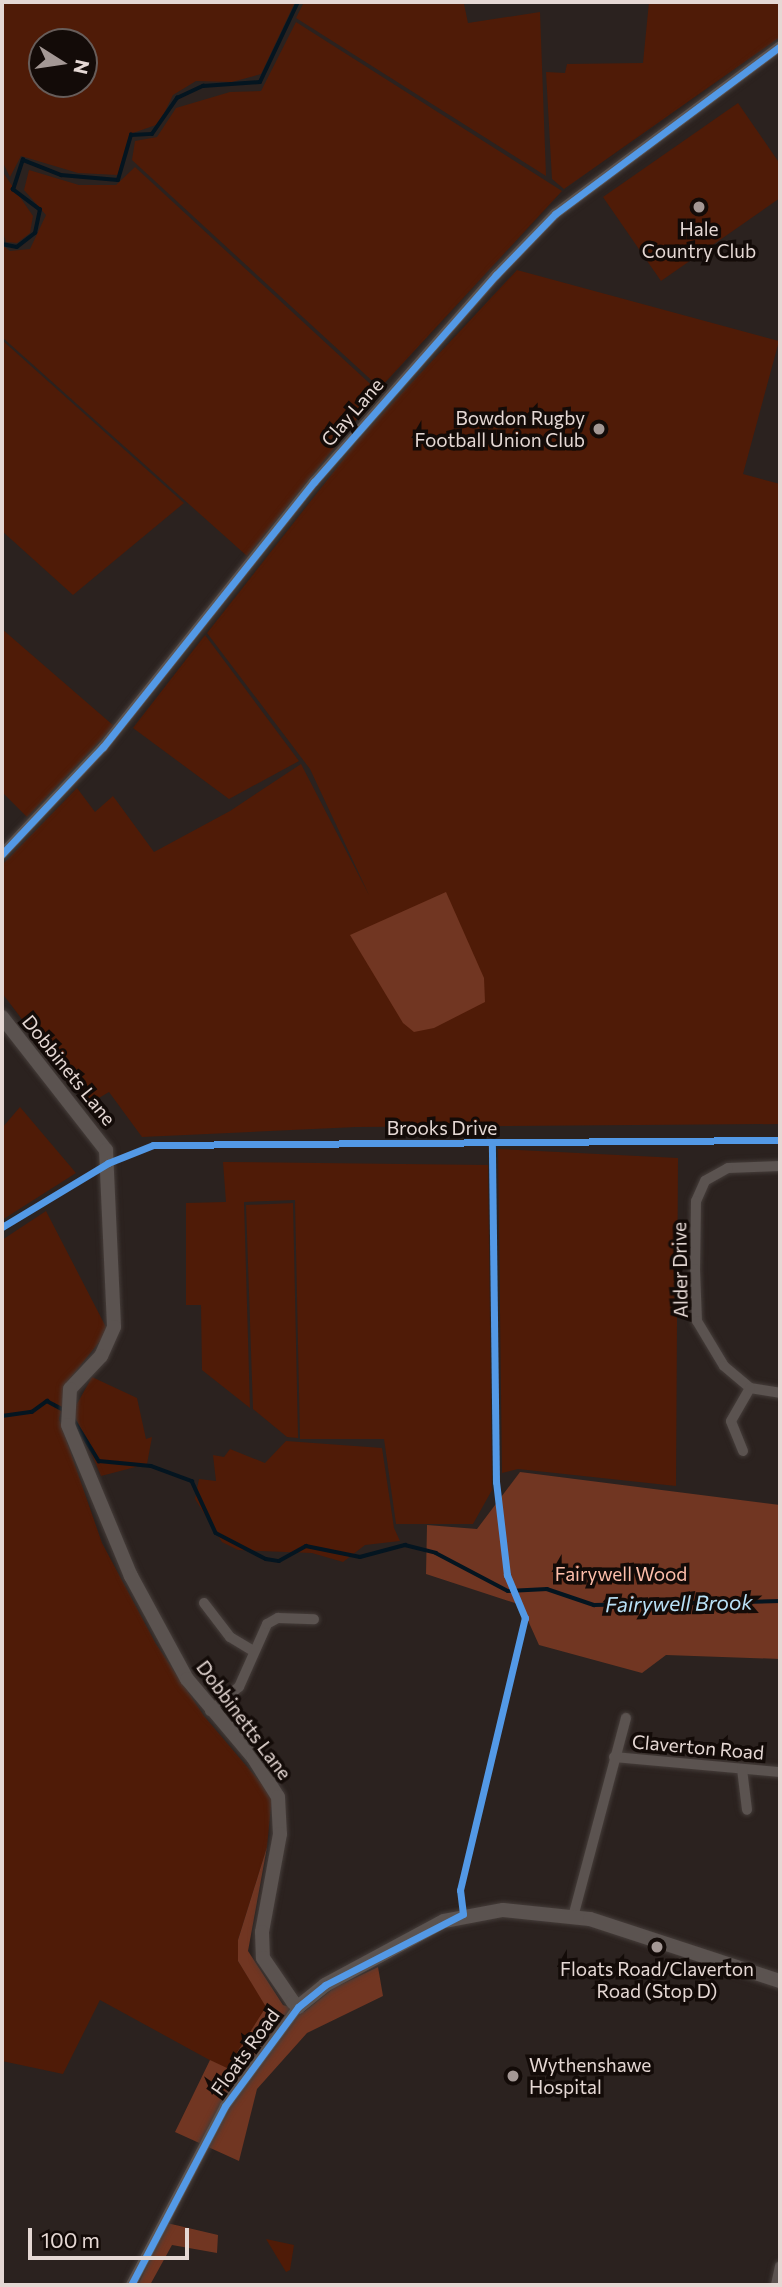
<!DOCTYPE html>
<style>
body{margin:0}
#map{position:relative;width:782px;height:2287px;overflow:hidden;background:#2b221f;font-family:Commissioner,sans-serif}
div>[style]{position:absolute}
.green>*{inset:0;background:#4f1b07}
.forest>*{inset:0;background:#713622}
.stream>*{height:3.5px;margin:-1.75px;padding:0 1.75px;transform-origin:1.75px;border-radius:1.75px;background:#041520}
.roads{filter:drop-shadow(0 0 2px #453d3a) drop-shadow(0 0 2px #453d3a)}
.minor>*{height:10px;margin:-5px;padding:0 5px;transform-origin:5px;border-radius:5px;background:#5b5350}
.tertiary>*{height:14px;margin:-7px;padding:0 7px;transform-origin:7px;border-radius:7px;background:#5b5350}
.cycleway>*{height:7px;margin:-3.5px;padding:0 3.5px;transform-origin:3.5px;border-radius:3.5px;background:#5399e6}
.dots>*{width:19px;height:19px;translate:-50% -50%;box-sizing:border-box;border:4px solid #130b08;border-radius:50%}
span{translate:-50% -50%;white-space:nowrap;text-align:center;line-height:1.15;-webkit-text-stroke:7px #130b08;paint-order:stroke}
.poi-label{font-size:19px;color:#e5d8d4}
.right{translate:-100% -50%;text-align:right}
.left{translate:0 -50%;text-align:left}
.street-label{font-size:19px;color:#e5d8d4}
.park-label{font-size:19px;color:#fdbeaa}
.water-label{font-size:21px;color:#b9e1f7;font-style:italic}
.frame{position:absolute;inset:0;border:4px solid #e5d8d4;pointer-events:none}
.north{position:absolute;left:28px;top:28px;width:70px;height:70px;box-sizing:border-box;background:#130b08;border:2px solid #675d5a;border-radius:50%;rotate:102deg;font-size:19px;font-weight:700;line-height:28px;text-align:center;color:#e5d8d4}
.north::after{content:'';display:block;margin:auto;width:24px;height:32px;background:#a49895;clip-path:polygon(50% 0,100% 100%,50% 72%,0 100%)}
.scale{position:absolute;left:28px;top:2228px;width:161px;height:32px;box-sizing:border-box;border:4px solid #e5d8d4;border-top:0;padding-left:9px;font-size:21px;line-height:24px;white-space:nowrap;color:#e5d8d4;-webkit-text-stroke:5px #130b08;paint-order:stroke}
</style>
<div id="map">
<div class="green">
<div style="clip-path:polygon(evenodd,2px 2px,295px 2px,261px 74px,232px 82px,196px 81px,173px 95px,159px 124px,130px 134px,118px 175px,78px 173px,21px 156px,10px 177px,2px 161px,2px 2px,42px 42px,84px 42px,84px 84px,42px 84px,42px 42px)"></div>
<div style="clip-path:polygon(304px 2px,470px 2px,464px 4px,468px 23px,540px 12px,546px 176px,296px 18px)"></div>
<div style="clip-path:polygon(649px 2px,780px 2px,780px 37px,564px 189px,552px 179px,546px 72px,565px 73px,567px 64px,643px 63px)"></div>
<div style="clip-path:polygon(296px 22px,562px 191px,380px 388px,132px 160px,135px 141px,157px 137px,176px 108px,230px 92px,261px 91px)"></div>
<div style="clip-path:polygon(738px 103px,780px 164px,780px 198px,661px 281px,603px 197px)"></div>
<div style="clip-path:polygon(135px 167px,379px 392px,247px 556px,2px 337px,2px 245px,10px 251px,30px 249px,46px 215px,24px 190px,29px 170px,79px 185px,116px 185px)"></div>
<div style="clip-path:polygon(2px 171px,33px 216px,30px 233px,17px 243px,6px 242px,2px 229px)"></div>
<div style="clip-path:polygon(517px 270px,779px 341px,743px 474px,780px 484px,780px 1124px,356px 1127px,142px 1137px,109px 1092px,87px 1105px,2px 993px,2px 865px,77px 788px,95px 812px,113px 796px,154px 852px,230px 811px,301px 764px,369px 895px,310px 769px,207px 633px,361px 437px)"></div>
<div style="clip-path:polygon(2px 340px,184px 503px,73px 595px,2px 531px)"></div>
<div style="clip-path:polygon(2px 629px,114px 726px,27px 817px,2px 792px)"></div>
<div style="clip-path:polygon(205px 635px,299px 761px,229px 799px,133px 728px)"></div>
<div style="clip-path:polygon(20px 1107px,76px 1173px,2px 1220px,2px 1128px)"></div>
<div style="clip-path:polygon(498px 1149px,678px 1158px,676px 1486px,518px 1469px,502px 1473px)"></div>
<div style="clip-path:polygon(223px 1162px,488px 1165px,492px 1490px,473px 1524px,396px 1524px,384px 1439px,300px 1439px,295px 1200px,244px 1202px,250px 1408px,202px 1370px,201px 1305px,186px 1305px,186px 1203px,226px 1202px)"></div>
<div style="clip-path:polygon(293px 1203px,298px 1438px,287px 1437px,253px 1409px,246px 1205px)"></div>
<div style="clip-path:polygon(46px 1211px,108px 1331px,68px 1381px,59px 1419px,102px 1543px,156px 1644px,204px 1716px,272px 1796px,267px 1847px,238px 1940px,238px 1961px,267px 2007px,226px 2069px,100px 2000px,63px 2074px,2px 2061px,2px 1240px)"></div>
<div style="clip-path:polygon(92px 1377px,137px 1398px,146px 1439px,152px 1437px,147px 1464px,101px 1476px,73px 1411px)"></div>
<div style="clip-path:polygon(286px 1441px,382px 1448px,394px 1528px,400px 1541px,365px 1545px,343px 1562px,312px 1553px,238px 1550px,222px 1542px,195px 1499px,199px 1479px,216px 1481px,213px 1455px,224px 1457px,230px 1449px,265px 1463px)"></div>
<div style="clip-path:polygon(266px 2239px,294px 2245px,290px 2270px,286px 2272px)"></div>
</div>
<div class="forest">
<div style="clip-path:polygon(446px 892px,484px 978px,485px 1002px,434px 1028px,414px 1032px,403px 1023px,350px 935px)"></div>
<div style="clip-path:polygon(520px 1472px,780px 1505px,780px 1659px,666px 1655px,642px 1673px,539px 1645px,521px 1605px,426px 1574px,427px 1525px,477px 1529px)"></div>
<div style="clip-path:polygon(267px 1847px,248px 1951px,283px 2005px,304px 2012px,334px 1988px,378px 1967px,383px 1996px,307px 2033px,257px 2089px,239px 2161px,175px 2132px,210px 2060px,227px 2068px,266px 2007px,238px 1961px,238px 1940px)"></div>
<div style="clip-path:polygon(167px 2223px,218px 2235px,217px 2253px,172px 2245px,150px 2285px,138px 2285px)"></div>
</div>
<div class="stream">
<div style="left:2px;top:244px;width:15px;rotate:11deg"></div>
<div style="left:17px;top:247px;width:23px;rotate:-38deg"></div>
<div style="left:35px;top:233px;width:24px;rotate:-78deg"></div>
<div style="left:40px;top:210px;width:34px;rotate:-143deg"></div>
<div style="left:13px;top:190px;width:32px;rotate:-72deg"></div>
<div style="left:23px;top:160px;width:41px;rotate:21.5deg"></div>
<div style="left:61px;top:175px;width:57px;rotate:5deg"></div>
<div style="left:118px;top:180px;width:47px;rotate:-73.9deg"></div>
<div style="left:131px;top:135px;width:21px;rotate:-3deg"></div>
<div style="left:152px;top:134px;width:44px;rotate:-55.2deg"></div>
<div style="left:177px;top:98px;width:29px;rotate:-25deg"></div>
<div style="left:203px;top:86px;width:57px;rotate:-4deg"></div>
<div style="left:260px;top:82px;width:89px;rotate:-64.6deg"></div>
<div style="left:2px;top:1416px;width:30px;rotate:-8deg"></div>
<div style="left:32px;top:1412px;width:19px;rotate:-36deg"></div>
<div style="left:47px;top:1401px;width:19px;rotate:28deg"></div>
<div style="left:72px;top:1417px;width:52px;rotate:58.5deg"></div>
<div style="left:99px;top:1461px;width:52px;rotate:5.5deg"></div>
<div style="left:151px;top:1466px;width:44px;rotate:20.1deg"></div>
<div style="left:192px;top:1481px;width:57px;rotate:65.2deg"></div>
<div style="left:216px;top:1533px;width:56px;rotate:27.5deg"></div>
<div style="left:266px;top:1559px;width:13px;rotate:9deg"></div>
<div style="left:279px;top:1561px;width:31px;rotate:-29deg"></div>
<div style="left:306px;top:1546px;width:55px;rotate:11.5deg"></div>
<div style="left:360px;top:1557px;width:47px;rotate:-14.9deg"></div>
<div style="left:405px;top:1545px;width:32px;rotate:14deg"></div>
<div style="left:436px;top:1553px;width:81px;rotate:27.8deg"></div>
<div style="left:508px;top:1591px;width:39px;rotate:-3deg"></div>
<div style="left:547px;top:1589px;width:50px;rotate:18.8deg"></div>
<div style="left:594px;top:1605px;width:186px;rotate:-1.2deg"></div>
</div>
<div class="roads">
<div class="minor">
<div style="left:2px;top:854px;width:147px;rotate:-46.7deg"></div>
<div style="left:103px;top:747px;width:339px;rotate:-51.5deg"></div>
<div style="left:314px;top:482px;width:276px;rotate:-48.7deg"></div>
<div style="left:496px;top:275px;width:85px;rotate:-46deg"></div>
<div style="left:555px;top:214px;width:281px;rotate:-36.7deg"></div>
<div style="left:780px;top:1166px;width:52px;rotate:177.8deg"></div>
<div style="left:728px;top:1168px;width:26px;rotate:151deg"></div>
<div style="left:705px;top:1181px;width:22px;rotate:114deg"></div>
<div style="left:696px;top:1201px;width:68px;rotate:90.8deg"></div>
<div style="left:695px;top:1269px;width:52px;rotate:87.8deg"></div>
<div style="left:697px;top:1321px;width:52px;rotate:59deg"></div>
<div style="left:724px;top:1366px;width:34px;rotate:40deg"></div>
<div style="left:750px;top:1388px;width:30px;rotate:9deg"></div>
<div style="left:743px;top:1451px;width:32px;rotate:-112deg"></div>
<div style="left:731px;top:1421px;width:38px;rotate:-60deg"></div>
<div style="left:204px;top:1603px;width:43px;rotate:52.6deg"></div>
<div style="left:230px;top:1637px;width:27px;rotate:31deg"></div>
<div style="left:210px;top:1711px;width:38px;rotate:-40deg"></div>
<div style="left:239px;top:1687px;width:69px;rotate:-66deg"></div>
<div style="left:267px;top:1624px;width:13px;rotate:-29deg"></div>
<div style="left:278px;top:1618px;width:36px;rotate:2deg"></div>
<div style="left:614px;top:1757px;width:167px;rotate:5.2deg"></div>
<div style="left:742px;top:1769px;width:41px;rotate:83deg"></div>
<div style="left:573px;top:1917px;width:206px;rotate:-75.1deg"></div>
<div style="left:131px;top:2285px;width:202px;rotate:-62.3deg"></div>
<div style="left:225px;top:2106px;width:123px;rotate:-53.6deg"></div>
<div style="left:776px;top:2285px;width:19px;rotate:-78deg"></div>
</div>
<div class="tertiary">
<div style="left:2px;top:1017px;width:169px;rotate:52deg"></div>
<div style="left:106px;top:1150px;width:177px;rotate:87.4deg"></div>
<div style="left:114px;top:1327px;width:32px;rotate:114deg"></div>
<div style="left:101px;top:1356px;width:45px;rotate:133.2deg"></div>
<div style="left:70px;top:1389px;width:36px;rotate:93deg"></div>
<div style="left:68px;top:1425px;width:164px;rotate:67.4deg"></div>
<div style="left:131px;top:1576px;width:117px;rotate:61.5deg"></div>
<div style="left:187px;top:1679px;width:102px;rotate:49.8deg"></div>
<div style="left:253px;top:1757px;width:47px;rotate:58deg"></div>
<div style="left:278px;top:1797px;width:37px;rotate:87deg"></div>
<div style="left:280px;top:1834px;width:100px;rotate:100.4deg"></div>
<div style="left:262px;top:1932px;width:26px;rotate:88deg"></div>
<div style="left:263px;top:1958px;width:53px;rotate:55.7deg"></div>
<div style="left:293px;top:2002px;width:7px;rotate:45deg"></div>
<div style="left:298px;top:2007px;width:35px;rotate:-39deg"></div>
<div style="left:325px;top:1985px;width:135px;rotate:-28.3deg"></div>
<div style="left:444px;top:1921px;width:60px;rotate:-10.6deg"></div>
<div style="left:503px;top:1910px;width:87px;rotate:5.9deg"></div>
<div style="left:590px;top:1919px;width:200px;rotate:18.1deg"></div>
</div>
</div>
<div class="cycleway">
<div style="left:2px;top:854px;width:147px;rotate:-46.7deg"></div>
<div style="left:103px;top:747px;width:339px;rotate:-51.5deg"></div>
<div style="left:314px;top:482px;width:276px;rotate:-48.7deg"></div>
<div style="left:496px;top:275px;width:85px;rotate:-46deg"></div>
<div style="left:555px;top:214px;width:281px;rotate:-36.7deg"></div>
<div style="left:2px;top:1227px;width:124px;rotate:-31.1deg"></div>
<div style="left:108px;top:1163px;width:48px;rotate:-21.8deg"></div>
<div style="left:153px;top:1145px;width:627px;rotate:-0.46deg"></div>
<div style="left:131px;top:2285px;width:202px;rotate:-62.3deg"></div>
<div style="left:225px;top:2106px;width:123px;rotate:-53.6deg"></div>
<div style="left:298px;top:2007px;width:35px;rotate:-39deg"></div>
<div style="left:325px;top:1985px;width:155px;rotate:-27.2deg"></div>
<div style="left:463px;top:1914px;width:24px;rotate:-97deg"></div>
<div style="left:460px;top:1890px;width:280px;rotate:-76.6deg"></div>
<div style="left:525px;top:1618px;width:47px;rotate:-112.7deg"></div>
<div style="left:507px;top:1575px;width:94px;rotate:-96.7deg"></div>
<div style="left:496px;top:1482px;width:339px;rotate:-90.7deg"></div>
</div>
<div class="dots">
<div style="left:699px;top:207px;background:#a49895"></div>
<div style="left:599px;top:429px;background:#a49895"></div>
<div style="left:657px;top:1947px;background:#a49895"></div>
<div style="left:513px;top:2076px;background:#a49895"></div>
</div>
<div class="poi-label">
<span style="left:699px;top:240px">Hale<br>Country Club</span>
<span class="right" style="left:585px;top:429px">Bowdon Rugby<br>Football Union Club</span>
<span style="left:657px;top:1980px">Floats Road/Claverton<br>Road (Stop D)</span>
<span class="left" style="left:529px;top:2076px">Wythenshawe<br>Hospital</span>
</div>
<div class="street-label">
<span style="left:352px;top:412px;rotate:-49deg">Clay Lane</span>
<span style="left:69px;top:1070px;rotate:51deg">Dobbinets Lane</span>
<span style="left:442px;top:1128px">Brooks Drive</span>
<span style="left:680px;top:1270px;rotate:-91deg">Alder Drive</span>
<span style="left:244px;top:1720px;rotate:53deg">Dobbinetts Lane</span>
<span style="left:698px;top:1747px;rotate:5deg">Claverton Road</span>
<span style="left:245px;top:2052px;rotate:-54deg">Floats Road</span>
</div>
<div class="park-label">
<span style="left:621px;top:1574px">Fairywell Wood</span>
</div>
<div class="water-label">
<span style="left:679px;top:1603px;rotate:-1deg">Fairywell Brook</span>
</div>
<div class="frame"></div>
<div class="north">N</div>
<div class="scale">100 m</div>
</div>
